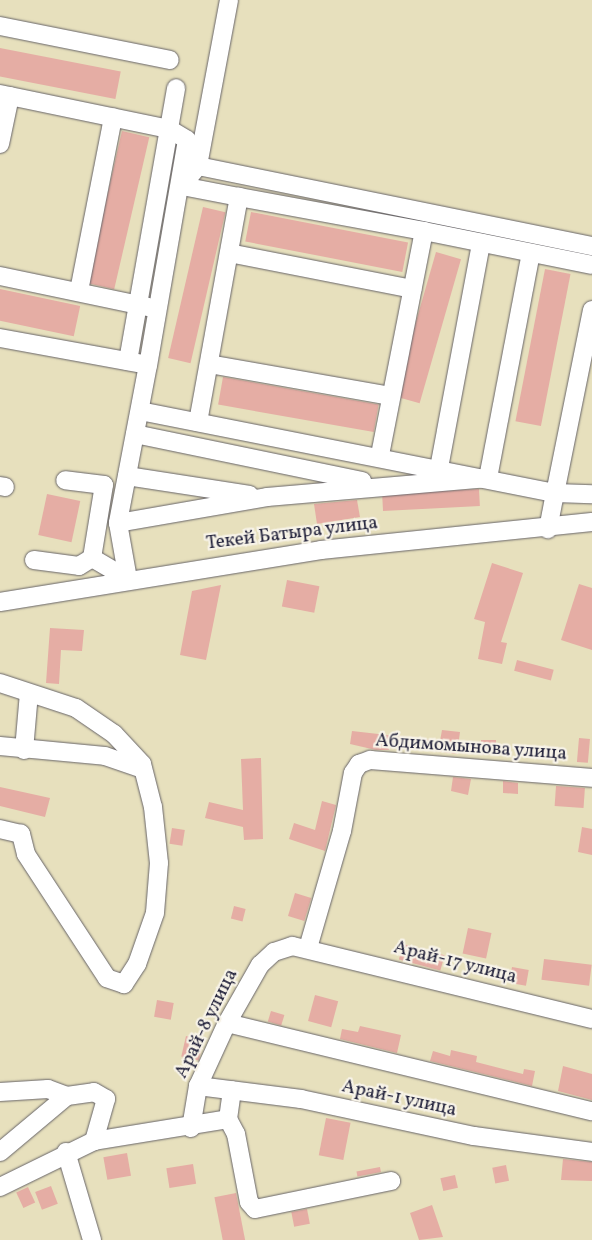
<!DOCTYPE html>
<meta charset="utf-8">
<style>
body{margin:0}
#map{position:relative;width:592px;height:1240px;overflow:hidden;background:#e7e0bd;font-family:Vollkorn,serif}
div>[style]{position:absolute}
.building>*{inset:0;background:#e5ada4;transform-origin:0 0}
.roads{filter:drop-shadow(0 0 1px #676468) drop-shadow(0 0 1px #676468)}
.minor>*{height:18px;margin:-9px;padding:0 9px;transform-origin:9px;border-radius:9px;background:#fff}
span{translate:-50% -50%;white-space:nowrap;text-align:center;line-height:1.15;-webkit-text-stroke:4.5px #f7f3e8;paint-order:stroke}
.street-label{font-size:19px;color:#22223b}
</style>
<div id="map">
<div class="building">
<div style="left:0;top:48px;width:123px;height:28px;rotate:11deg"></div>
<div style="left:122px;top:131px;width:28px;height:156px;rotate:13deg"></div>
<div style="left:203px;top:207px;width:23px;height:155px;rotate:13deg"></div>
<div style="left:251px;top:212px;width:160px;height:30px;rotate:11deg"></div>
<div style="left:436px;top:252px;width:26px;height:150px;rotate:16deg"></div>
<div style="left:545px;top:269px;width:26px;height:155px;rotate:11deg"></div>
<div style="left:0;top:289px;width:82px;height:31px;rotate:12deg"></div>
<div style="left:223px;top:377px;width:158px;height:28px;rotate:10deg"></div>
<div style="left:479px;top:489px;width:17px;height:97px;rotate:87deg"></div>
<div style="left:47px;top:494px;width:34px;height:42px;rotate:12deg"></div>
<div style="clip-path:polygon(357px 500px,360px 517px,317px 524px,314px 504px)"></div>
<div style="clip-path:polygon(492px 563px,523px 573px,501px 642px,507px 643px,502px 664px,478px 659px,485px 622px,474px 619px)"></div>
<div style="left:287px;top:580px;width:33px;height:27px;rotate:11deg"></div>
<div style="clip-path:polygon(579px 584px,592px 588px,592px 650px,561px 640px)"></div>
<div style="clip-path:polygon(221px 585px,206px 660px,180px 655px,192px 591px)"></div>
<div style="clip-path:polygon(50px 628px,84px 630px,82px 651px,61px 650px,59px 684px,46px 683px)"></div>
<div style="left:517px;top:660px;width:38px;height:11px;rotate:15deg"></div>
<div style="clip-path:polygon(442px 730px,460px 732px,457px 754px,390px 744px,389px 750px,376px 750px,350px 744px,352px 731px,440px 741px)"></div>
<div style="left:579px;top:738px;width:11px;height:24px;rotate:5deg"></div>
<div style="left:481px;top:740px;width:15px;height:15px"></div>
<div style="clip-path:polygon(261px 758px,263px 839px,244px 840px,243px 827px,205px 818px,209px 802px,243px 810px,241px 759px)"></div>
<div style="clip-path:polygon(453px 777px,471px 779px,468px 795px,451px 791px)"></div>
<div style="clip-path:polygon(503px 781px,518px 783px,518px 794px,503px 793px)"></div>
<div style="left:556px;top:786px;width:29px;height:20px;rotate:4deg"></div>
<div style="clip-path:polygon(0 787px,50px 798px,45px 817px,0 806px)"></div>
<div style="clip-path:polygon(322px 801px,336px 805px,325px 851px,289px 839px,294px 823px,315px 830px)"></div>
<div style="clip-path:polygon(582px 827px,592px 829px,592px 855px,578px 852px)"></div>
<div style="left:172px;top:828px;width:13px;height:16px;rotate:9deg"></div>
<div style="left:295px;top:893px;width:17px;height:24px;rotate:17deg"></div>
<div style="left:234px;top:906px;width:12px;height:13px;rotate:14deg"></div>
<div style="left:468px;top:928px;width:24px;height:26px;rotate:12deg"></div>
<div style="left:403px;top:944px;width:43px;height:16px;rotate:15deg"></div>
<div style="left:544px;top:959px;width:48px;height:21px;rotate:7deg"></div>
<div style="left:512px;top:967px;width:17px;height:16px;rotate:10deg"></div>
<div style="left:315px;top:995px;width:24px;height:27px;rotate:15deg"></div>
<div style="left:157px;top:1000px;width:17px;height:17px;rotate:10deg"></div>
<div style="left:271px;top:1011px;width:14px;height:11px;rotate:17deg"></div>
<div style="clip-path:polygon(360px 1026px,401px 1035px,397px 1053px,340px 1039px,342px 1029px,358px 1032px)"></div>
<div style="left:186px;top:1036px;width:18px;height:21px;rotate:13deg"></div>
<div style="clip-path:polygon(451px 1050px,477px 1056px,476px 1062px,523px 1074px,524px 1069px,535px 1071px,532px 1086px,430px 1061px,433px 1051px,450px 1056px)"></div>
<div style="clip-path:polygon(563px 1066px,592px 1074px,592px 1100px,558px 1091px)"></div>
<div style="left:326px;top:1118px;width:25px;height:38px;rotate:11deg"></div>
<div style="left:127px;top:1153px;width:23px;height:24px;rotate:80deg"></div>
<div style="clip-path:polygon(563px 1159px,592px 1162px,592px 1181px,561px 1180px)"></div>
<div style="left:193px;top:1164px;width:20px;height:27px;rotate:81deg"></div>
<div style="left:506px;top:1165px;width:16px;height:14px;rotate:79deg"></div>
<div style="left:380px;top:1167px;width:5px;height:24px;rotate:79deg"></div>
<div style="left:455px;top:1175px;width:13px;height:15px;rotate:77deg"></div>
<div style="left:51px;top:1186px;width:19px;height:17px;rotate:69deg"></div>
<div style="left:28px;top:1187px;width:17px;height:13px;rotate:65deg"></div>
<div style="left:236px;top:1193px;width:48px;height:22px;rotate:79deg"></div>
<div style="clip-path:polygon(432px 1205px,443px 1237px,419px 1240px,410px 1213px)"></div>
<div style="left:307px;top:1209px;width:15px;height:16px;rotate:79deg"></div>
</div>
<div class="roads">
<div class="minor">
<div style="left:229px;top:0;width:169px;rotate:100.6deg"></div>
<div style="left:198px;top:166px;width:26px;rotate:129deg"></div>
<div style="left:182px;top:186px;width:58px;rotate:10.9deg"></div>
<div style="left:0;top:26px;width:173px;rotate:11.3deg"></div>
<div style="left:0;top:94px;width:173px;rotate:11.7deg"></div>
<div style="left:169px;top:129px;width:21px;rotate:31deg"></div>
<div style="left:187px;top:140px;width:228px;rotate:99.8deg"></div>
<div style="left:0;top:144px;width:49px;rotate:-78.2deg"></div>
<div style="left:198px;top:166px;width:402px;rotate:11.5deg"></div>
<div style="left:229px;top:253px;width:187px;rotate:11.1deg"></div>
<div style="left:0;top:276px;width:151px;rotate:11.8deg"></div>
<div style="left:79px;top:291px;width:177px;rotate:-78.9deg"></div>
<div style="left:592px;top:310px;width:187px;rotate:101.4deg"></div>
<div style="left:555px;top:493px;width:37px;rotate:2deg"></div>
<div style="left:0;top:338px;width:150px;rotate:10.3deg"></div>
<div style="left:148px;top:365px;width:161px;rotate:100.8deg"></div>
<div style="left:118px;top:523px;width:57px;rotate:79.9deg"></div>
<div style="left:128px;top:579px;width:42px;rotate:-149.7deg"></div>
<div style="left:92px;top:558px;width:74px;rotate:-80.7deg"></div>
<div style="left:104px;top:485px;width:39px;rotate:-173deg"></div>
<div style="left:128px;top:361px;width:277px;rotate:-80deg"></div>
<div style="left:209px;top:364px;width:185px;rotate:10deg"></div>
<div style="left:140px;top:411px;width:423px;rotate:11.2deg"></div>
<div style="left:555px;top:493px;width:37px;rotate:101deg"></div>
<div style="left:198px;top:422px;width:229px;rotate:-79.7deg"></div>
<div style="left:239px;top:197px;width:188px;rotate:10.4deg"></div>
<div style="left:135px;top:434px;width:232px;rotate:11.7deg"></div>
<div style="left:380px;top:455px;width:228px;rotate:-78.9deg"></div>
<div style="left:424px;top:231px;width:171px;rotate:11.4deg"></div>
<div style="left:439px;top:468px;width:229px;rotate:-79.4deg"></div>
<div style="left:127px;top:476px;width:124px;rotate:8.8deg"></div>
<div style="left:0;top:486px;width:5px;rotate:11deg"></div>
<div style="left:118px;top:523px;width:151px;rotate:-9.9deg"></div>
<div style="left:267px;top:497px;width:222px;rotate:-4.9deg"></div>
<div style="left:488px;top:478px;width:229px;rotate:-79.2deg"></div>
<div style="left:34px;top:560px;width:45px;rotate:7.6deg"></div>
<div style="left:79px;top:566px;width:15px;rotate:-32deg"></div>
<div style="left:0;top:602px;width:325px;rotate:-9.2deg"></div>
<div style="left:321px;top:550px;width:272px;rotate:-5.9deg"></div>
<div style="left:0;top:683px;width:80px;rotate:18.2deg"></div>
<div style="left:76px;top:708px;width:46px;rotate:34.4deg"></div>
<div style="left:114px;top:734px;width:41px;rotate:47deg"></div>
<div style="left:142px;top:764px;width:44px;rotate:75.7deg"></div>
<div style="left:153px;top:807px;width:56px;rotate:83.9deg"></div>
<div style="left:159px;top:863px;width:50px;rotate:94.6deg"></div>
<div style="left:155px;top:913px;width:54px;rotate:109.4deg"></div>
<div style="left:137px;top:964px;width:24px;rotate:123deg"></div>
<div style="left:124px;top:984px;width:18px;rotate:-161deg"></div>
<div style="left:107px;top:978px;width:148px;rotate:-123.2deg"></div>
<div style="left:26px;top:854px;width:21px;rotate:-104deg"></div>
<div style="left:21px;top:834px;width:22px;rotate:-167deg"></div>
<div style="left:0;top:746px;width:105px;rotate:5.4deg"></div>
<div style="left:105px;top:756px;width:40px;rotate:18.9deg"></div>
<div style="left:24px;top:750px;width:57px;rotate:-85deg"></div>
<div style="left:308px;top:948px;width:122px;rotate:-73.8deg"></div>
<div style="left:342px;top:831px;width:59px;rotate:-79.3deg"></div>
<div style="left:353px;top:773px;width:11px;rotate:-56deg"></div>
<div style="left:359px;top:764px;width:12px;rotate:-20deg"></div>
<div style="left:370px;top:760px;width:223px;rotate:4.6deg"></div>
<div style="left:227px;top:1023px;width:375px;rotate:13.6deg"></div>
<div style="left:198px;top:1086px;width:104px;rotate:7.2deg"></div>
<div style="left:301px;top:1099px;width:177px;rotate:12.1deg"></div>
<div style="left:474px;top:1136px;width:119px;rotate:7.7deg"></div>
<div style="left:0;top:1092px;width:48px;rotate:-3.6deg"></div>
<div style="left:48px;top:1089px;width:20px;rotate:20deg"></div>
<div style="left:228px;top:1119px;width:17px;rotate:62deg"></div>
<div style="left:236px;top:1134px;width:69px;rotate:79.2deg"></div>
<div style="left:249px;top:1202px;width:9px;rotate:49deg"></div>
<div style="left:255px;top:1209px;width:139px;rotate:-11.6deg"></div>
<div style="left:228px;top:1119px;width:29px;rotate:-82deg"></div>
<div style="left:191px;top:1128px;width:43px;rotate:-80.5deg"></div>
<div style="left:198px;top:1086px;width:69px;rotate:-65.3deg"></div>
<div style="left:227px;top:1023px;width:67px;rotate:-60.4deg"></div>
<div style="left:260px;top:965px;width:19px;rotate:-43deg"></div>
<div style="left:274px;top:952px;width:19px;rotate:-18deg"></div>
<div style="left:292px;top:946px;width:309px;rotate:13.7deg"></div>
<div style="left:0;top:1152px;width:87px;rotate:-39.9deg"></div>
<div style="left:67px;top:1096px;width:27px;rotate:-8deg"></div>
<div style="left:94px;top:1092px;width:14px;rotate:30deg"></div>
<div style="left:106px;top:1099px;width:44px;rotate:105.9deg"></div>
<div style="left:66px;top:1152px;width:92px;rotate:73.5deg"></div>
<div style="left:0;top:1187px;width:105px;rotate:-26.1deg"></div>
<div style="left:94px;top:1141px;width:136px;rotate:-9.3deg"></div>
</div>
</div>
<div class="street-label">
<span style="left:292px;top:534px;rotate:-7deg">Текей Батыра улица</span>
<span style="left:471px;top:748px;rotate:4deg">Абдимомынова улица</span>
<span style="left:455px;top:963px;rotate:14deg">Арай-17 улица</span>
<span style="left:207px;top:1024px;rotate:-64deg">Арай-8 улица</span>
<span style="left:399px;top:1099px;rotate:12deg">Арай-1 улица</span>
</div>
</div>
